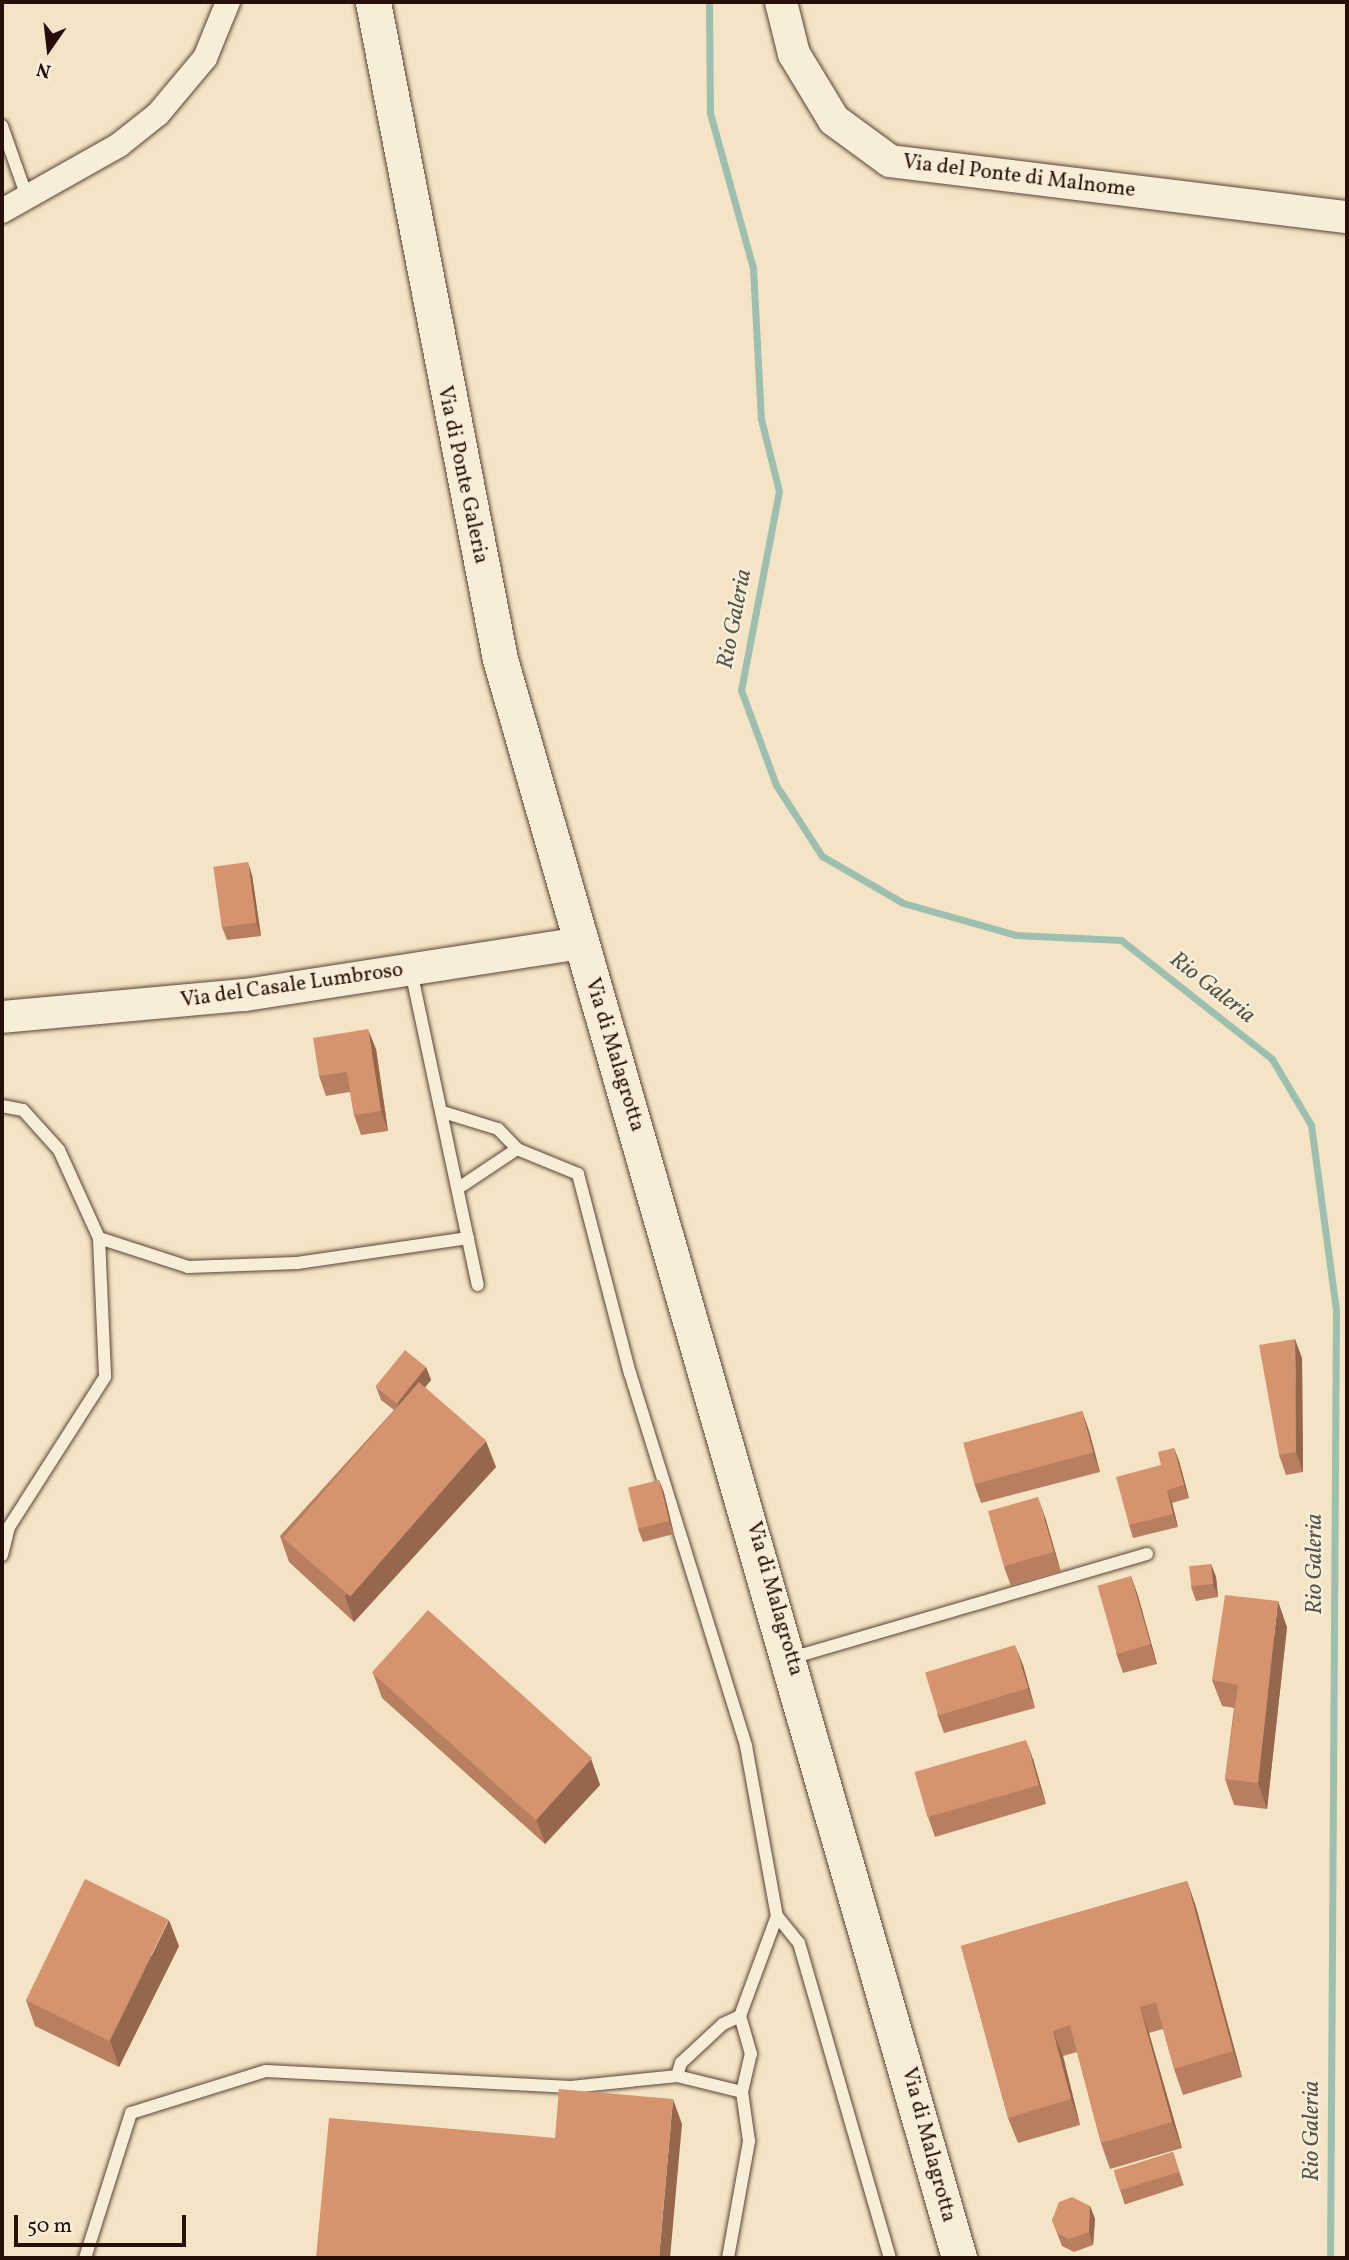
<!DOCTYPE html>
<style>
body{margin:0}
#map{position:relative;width:1349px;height:2260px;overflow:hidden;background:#f4e4c5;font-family:Vollkorn,serif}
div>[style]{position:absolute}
.stream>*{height:7px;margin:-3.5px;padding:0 3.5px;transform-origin:3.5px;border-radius:3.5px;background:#9cbfb0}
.roads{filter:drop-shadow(0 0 2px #5a4435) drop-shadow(0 0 2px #5a4435)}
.service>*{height:12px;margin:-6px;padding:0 6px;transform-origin:6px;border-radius:6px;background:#f8edd9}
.minor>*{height:24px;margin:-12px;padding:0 12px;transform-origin:12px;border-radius:12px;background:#f8edd9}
.tertiary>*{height:32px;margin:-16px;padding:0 16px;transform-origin:16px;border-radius:16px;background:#f8edd9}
.secondary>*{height:35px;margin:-17.5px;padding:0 17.5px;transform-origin:17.5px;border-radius:17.5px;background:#f8edd9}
.wall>*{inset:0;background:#b77f5f;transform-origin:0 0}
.shaded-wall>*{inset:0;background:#95684e}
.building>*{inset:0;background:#d5946f;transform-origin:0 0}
span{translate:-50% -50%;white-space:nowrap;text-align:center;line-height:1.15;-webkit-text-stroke:5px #f8edd9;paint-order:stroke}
.street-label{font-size:21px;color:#260f05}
.water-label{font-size:23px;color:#555549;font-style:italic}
.frame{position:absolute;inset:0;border:4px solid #260f05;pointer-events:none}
.north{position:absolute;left:14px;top:14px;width:70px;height:70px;-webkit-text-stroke:5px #f8edd9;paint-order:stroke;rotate:194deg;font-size:19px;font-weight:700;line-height:28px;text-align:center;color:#260f05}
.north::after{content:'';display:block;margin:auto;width:24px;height:32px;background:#260f05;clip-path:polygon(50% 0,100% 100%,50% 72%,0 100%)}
.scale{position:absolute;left:14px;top:2215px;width:172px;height:32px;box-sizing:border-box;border:4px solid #260f05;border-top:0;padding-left:9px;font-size:21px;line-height:24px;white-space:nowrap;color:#260f05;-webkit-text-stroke:5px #f8edd9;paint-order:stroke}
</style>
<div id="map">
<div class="stream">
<div style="left:709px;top:2px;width:111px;rotate:89.5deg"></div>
<div style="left:710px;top:113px;width:161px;rotate:74.5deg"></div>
<div style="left:753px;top:268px;width:151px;rotate:87deg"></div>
<div style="left:761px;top:419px;width:74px;rotate:76deg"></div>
<div style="left:779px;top:491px;width:203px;rotate:100.8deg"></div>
<div style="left:741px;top:690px;width:101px;rotate:69.8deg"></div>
<div style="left:776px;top:785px;width:85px;rotate:57.1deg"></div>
<div style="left:822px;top:856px;width:94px;rotate:30.1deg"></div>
<div style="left:903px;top:903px;width:117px;rotate:15.8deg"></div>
<div style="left:1016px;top:935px;width:105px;rotate:2.7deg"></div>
<div style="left:1121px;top:940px;width:192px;rotate:38.2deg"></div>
<div style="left:1272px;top:1059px;width:77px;rotate:59.4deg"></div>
<div style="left:1311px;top:1125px;width:187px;rotate:82.3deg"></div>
<div style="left:1336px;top:1310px;width:948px;rotate:90.36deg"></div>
</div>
<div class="roads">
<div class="service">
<div style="left:2px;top:126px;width:75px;rotate:70.6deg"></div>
<div style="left:411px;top:971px;width:321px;rotate:78deg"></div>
<div style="left:2px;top:1106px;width:21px;rotate:11deg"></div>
<div style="left:23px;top:1110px;width:54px;rotate:48deg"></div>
<div style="left:59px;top:1150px;width:97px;rotate:65.6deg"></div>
<div style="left:99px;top:1238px;width:139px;rotate:87.5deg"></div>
<div style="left:105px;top:1377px;width:178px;rotate:122.6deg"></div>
<div style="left:9px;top:1527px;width:29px;rotate:104deg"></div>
<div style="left:446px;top:1113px;width:54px;rotate:17.1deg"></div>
<div style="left:498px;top:1129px;width:28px;rotate:46deg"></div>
<div style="left:517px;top:1149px;width:66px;rotate:22.3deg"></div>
<div style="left:578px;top:1174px;width:206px;rotate:75.4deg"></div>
<div style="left:630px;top:1373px;width:391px;rotate:72.7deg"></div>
<div style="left:746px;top:1746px;width:173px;rotate:79.7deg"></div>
<div style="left:777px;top:1916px;width:35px;rotate:51deg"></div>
<div style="left:799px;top:1943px;width:328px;rotate:73.9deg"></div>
<div style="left:460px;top:1187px;width:69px;rotate:-33.7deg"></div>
<div style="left:99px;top:1238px;width:94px;rotate:18deg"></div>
<div style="left:188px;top:1267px;width:109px;rotate:-2.1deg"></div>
<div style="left:297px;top:1263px;width:173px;rotate:-8.3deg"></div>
<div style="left:791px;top:1658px;width:371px;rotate:-16.3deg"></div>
<div style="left:677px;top:2076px;width:14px;rotate:-73deg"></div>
<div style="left:681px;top:2063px;width:57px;rotate:-42.9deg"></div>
<div style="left:723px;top:2024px;width:19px;rotate:-25deg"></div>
<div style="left:85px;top:2258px;width:152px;rotate:-72.4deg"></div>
<div style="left:131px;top:2113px;width:141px;rotate:-17.3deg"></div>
<div style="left:266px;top:2071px;width:305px;rotate:3deg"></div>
<div style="left:571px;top:2087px;width:107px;rotate:-5.9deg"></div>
<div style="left:677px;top:2076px;width:67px;rotate:13.8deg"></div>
<div style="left:728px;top:2258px;width:119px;rotate:-79.8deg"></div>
<div style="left:749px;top:2141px;width:49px;rotate:-98.1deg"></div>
<div style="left:742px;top:2092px;width:39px;rotate:-77deg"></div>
<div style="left:751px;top:2054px;width:40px;rotate:-106deg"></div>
<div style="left:740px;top:2016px;width:107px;rotate:-69.7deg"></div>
</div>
<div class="minor">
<div style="left:2px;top:211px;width:134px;rotate:-29.4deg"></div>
<div style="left:119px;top:145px;width:50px;rotate:-38.5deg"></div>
<div style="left:158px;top:114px;width:73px;rotate:-50deg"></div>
<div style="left:205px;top:58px;width:61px;rotate:-67.7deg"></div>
</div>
<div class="tertiary">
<div style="left:781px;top:2px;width:54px;rotate:76deg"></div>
<div style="left:794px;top:54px;width:77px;rotate:58.8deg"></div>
<div style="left:834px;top:120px;width:69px;rotate:36.2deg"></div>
<div style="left:890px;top:161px;width:460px;rotate:7deg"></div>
<div style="left:2px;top:1017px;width:244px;rotate:-5.2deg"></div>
<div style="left:245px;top:995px;width:339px;rotate:-8.8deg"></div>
</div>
<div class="secondary">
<div style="left:373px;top:2px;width:669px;rotate:79.06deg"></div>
<div style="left:500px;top:659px;width:1664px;rotate:73.98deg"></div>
</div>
</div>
<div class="wall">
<div style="clip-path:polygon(252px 875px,261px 936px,227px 940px,222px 927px)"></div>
<div style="clip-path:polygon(376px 1049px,388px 1131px,361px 1135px,354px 1115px,350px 1092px,326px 1096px,319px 1076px)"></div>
<div style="clip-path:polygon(1302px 1358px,1303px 1472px,1286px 1475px,1279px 1455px)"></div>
<div style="clip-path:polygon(426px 1367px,431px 1380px,425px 1387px,496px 1467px,354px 1622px,289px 1562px,280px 1536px,394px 1410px,381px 1400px,376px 1387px)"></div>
<div style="clip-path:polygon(1082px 1411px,1089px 1431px,1100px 1472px,981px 1503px,974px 1483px)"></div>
<div style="clip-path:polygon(1174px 1448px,1179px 1461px,1189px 1498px,1172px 1503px,1178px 1527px,1133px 1538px,1129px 1525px,1161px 1465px)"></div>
<div style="clip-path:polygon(659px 1480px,664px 1493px,674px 1534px,643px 1542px,638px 1529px)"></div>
<div style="clip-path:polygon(1045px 1517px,1061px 1572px,1011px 1586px,1004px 1567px)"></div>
<div style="clip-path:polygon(1211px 1564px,1216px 1577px,1218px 1597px,1196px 1601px,1191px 1587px)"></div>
<div style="clip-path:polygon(1131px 1576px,1138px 1596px,1157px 1664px,1123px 1673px,1116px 1653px)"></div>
<div style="clip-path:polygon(1287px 1627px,1267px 1809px,1234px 1805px,1225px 1779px,1234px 1708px,1222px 1706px,1212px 1680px)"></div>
<div style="clip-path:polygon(1023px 1665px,1035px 1708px,944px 1733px,937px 1714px)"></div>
<div style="clip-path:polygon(373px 1673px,591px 1759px,600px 1785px,545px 1844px,382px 1698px)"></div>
<div style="clip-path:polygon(1033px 1759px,1046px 1804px,935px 1837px,928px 1817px)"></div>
<div style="clip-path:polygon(1187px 1881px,1196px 1907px,1242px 2077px,1183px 2095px,1174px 2069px,1163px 2029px,1149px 2033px,1182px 2148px,1110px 2169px,1101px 2143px,1077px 2052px,1063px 2056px,1080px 2125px,1018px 2143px,1008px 2118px,961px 1946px)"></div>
<div style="clip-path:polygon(179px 1946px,119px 2067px,35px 2026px,26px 2000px)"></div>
<div style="left:1173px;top:2152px;width:35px;height:62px;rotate:72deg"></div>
<div style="clip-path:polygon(1090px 2206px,1095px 2219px,1093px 2245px,1074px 2252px,1062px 2246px,1052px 2220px)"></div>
</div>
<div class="shaded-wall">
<div style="clip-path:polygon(248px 862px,252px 875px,261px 936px,256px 922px)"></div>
<div style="clip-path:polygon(368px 1029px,376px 1049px,388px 1131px,381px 1111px)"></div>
<div style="clip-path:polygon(1295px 1339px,1302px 1358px,1303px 1472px,1296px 1452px)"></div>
<div style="clip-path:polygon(426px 1367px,431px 1380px,402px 1416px,398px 1403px)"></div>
<div style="clip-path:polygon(1082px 1411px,1089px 1431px,1100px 1472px,1093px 1453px)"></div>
<div style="clip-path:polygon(486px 1441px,496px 1467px,354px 1622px,345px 1596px)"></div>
<div style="clip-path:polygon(1174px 1448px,1179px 1461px,1189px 1498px,1184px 1485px)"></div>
<div style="clip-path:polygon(659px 1480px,664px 1493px,674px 1534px,669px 1521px)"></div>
<div style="clip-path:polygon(1167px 1490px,1172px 1503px,1178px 1527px,1173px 1514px)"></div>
<div style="clip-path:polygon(1038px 1497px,1045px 1517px,1061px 1572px,1054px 1552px)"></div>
<div style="clip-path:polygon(1211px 1564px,1216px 1577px,1218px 1597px,1213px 1584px)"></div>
<div style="clip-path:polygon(1131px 1576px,1138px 1596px,1157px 1664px,1150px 1644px)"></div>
<div style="clip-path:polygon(1278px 1601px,1287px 1627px,1267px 1809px,1258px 1783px)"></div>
<div style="clip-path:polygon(1015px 1645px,1023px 1665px,1035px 1708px,1028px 1688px)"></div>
<div style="clip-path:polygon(1026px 1740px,1033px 1759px,1046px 1804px,1039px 1785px)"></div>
<div style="clip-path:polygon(591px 1759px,600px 1785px,545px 1844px,536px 1818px)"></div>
<div style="clip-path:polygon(1187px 1881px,1196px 1907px,1242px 2077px,1233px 2051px)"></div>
<div style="clip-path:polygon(169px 1920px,179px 1946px,119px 2067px,110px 2041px)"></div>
<div style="clip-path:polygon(1140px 2007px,1149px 2033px,1182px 2148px,1172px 2122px)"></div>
<div style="clip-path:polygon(1053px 2031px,1063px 2056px,1080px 2125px,1071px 2099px)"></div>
<div style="clip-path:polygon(673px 2099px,682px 2124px,670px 2258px,659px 2258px)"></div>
<div style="clip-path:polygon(1090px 2206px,1095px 2219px,1093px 2245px,1089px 2232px)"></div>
</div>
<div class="building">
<div style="left:248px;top:862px;width:61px;height:35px;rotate:82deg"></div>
<div style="clip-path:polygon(368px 1029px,381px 1111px,354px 1115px,347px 1072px,319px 1076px,313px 1038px)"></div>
<div style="clip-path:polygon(1295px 1339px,1296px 1452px,1279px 1455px,1259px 1345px)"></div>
<div style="left:405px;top:1350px;width:27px;height:47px;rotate:39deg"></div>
<div style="left:419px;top:1382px;width:89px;height:207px;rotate:41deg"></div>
<div style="left:1082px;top:1411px;width:43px;height:123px;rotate:75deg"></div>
<div style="clip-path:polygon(1174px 1448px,1184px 1485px,1167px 1490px,1173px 1514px,1129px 1525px,1116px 1477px,1161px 1465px,1158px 1452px)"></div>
<div style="left:659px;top:1480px;width:42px;height:32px;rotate:76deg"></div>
<div style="left:1038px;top:1497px;width:57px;height:52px;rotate:74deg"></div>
<div style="left:1211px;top:1564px;width:20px;height:22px;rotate:84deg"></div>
<div style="left:1131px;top:1576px;width:71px;height:35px;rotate:74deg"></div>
<div style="clip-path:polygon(1225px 1595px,1278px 1601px,1258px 1783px,1225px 1779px,1238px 1685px,1212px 1680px)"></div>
<div style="left:428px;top:1610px;width:221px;height:84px;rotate:42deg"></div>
<div style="left:1015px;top:1645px;width:45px;height:94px;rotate:73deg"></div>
<div style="left:1026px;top:1740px;width:47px;height:116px;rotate:74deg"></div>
<div style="left:85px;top:1879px;width:93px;height:135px;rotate:26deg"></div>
<div style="clip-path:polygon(1187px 1881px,1233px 2051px,1174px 2069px,1156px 2002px,1140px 2007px,1172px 2122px,1101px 2143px,1070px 2025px,1053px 2031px,1071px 2099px,1008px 2118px,961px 1946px)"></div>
<div style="clip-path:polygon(559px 2089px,673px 2099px,659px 2258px,316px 2258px,329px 2118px,555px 2138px)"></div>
<div style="left:1173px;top:2152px;width:21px;height:62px;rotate:73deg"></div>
<div style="clip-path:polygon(1072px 2197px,1090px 2206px,1089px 2232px,1069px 2239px,1057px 2233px,1052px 2220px,1059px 2202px)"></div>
</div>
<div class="street-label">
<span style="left:1019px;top:177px;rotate:7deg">Via del Ponte di Malnome</span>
<span style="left:462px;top:475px;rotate:78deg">Via di Ponte Galeria</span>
<span style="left:292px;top:986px;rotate:-8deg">Via del Casale Lumbroso</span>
<span style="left:614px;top:1055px;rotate:73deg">Via di Malagrotta</span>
<span style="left:774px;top:1599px;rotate:74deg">Via di Malagrotta</span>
<span style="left:928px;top:2145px;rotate:75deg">Via di Malagrotta</span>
</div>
<div class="water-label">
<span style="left:735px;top:619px;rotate:-79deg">Rio Galeria</span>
<span style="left:1212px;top:988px;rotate:38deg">Rio Galeria</span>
<span style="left:1315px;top:1564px;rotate:-90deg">Rio Galeria</span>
<span style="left:1312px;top:2131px;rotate:-90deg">Rio Galeria</span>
</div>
<div class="frame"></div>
<div class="north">N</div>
<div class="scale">50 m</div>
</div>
